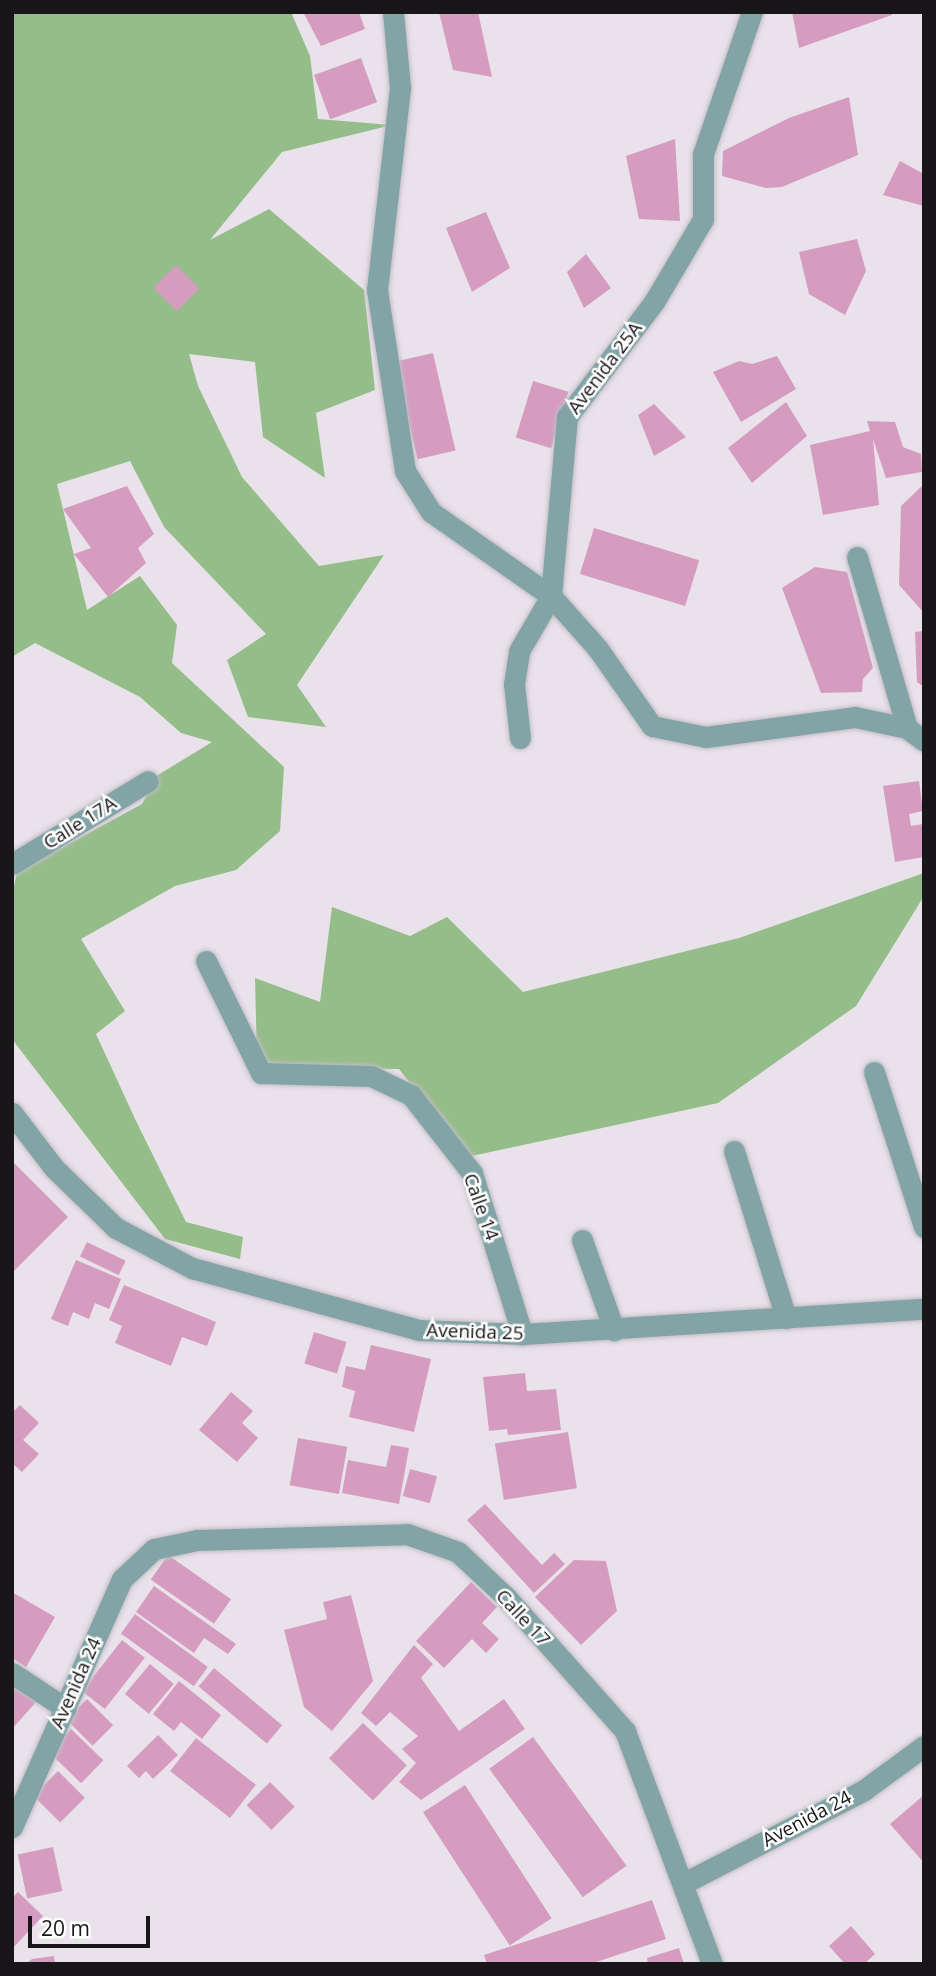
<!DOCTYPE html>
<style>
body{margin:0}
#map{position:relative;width:936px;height:1976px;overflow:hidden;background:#e9e2ea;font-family:"Open Sans",sans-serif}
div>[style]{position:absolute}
.forest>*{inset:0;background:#95bd89}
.building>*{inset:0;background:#d59cc0;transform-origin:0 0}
.roads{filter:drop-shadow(0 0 2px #c3bdc4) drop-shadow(0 0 2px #c3bdc4)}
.service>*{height:21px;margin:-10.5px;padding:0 10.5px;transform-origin:10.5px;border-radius:10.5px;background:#82a4a6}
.minor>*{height:21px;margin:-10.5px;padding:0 10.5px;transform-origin:10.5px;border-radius:10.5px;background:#82a4a6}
span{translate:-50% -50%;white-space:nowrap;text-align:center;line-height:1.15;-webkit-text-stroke:5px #fff;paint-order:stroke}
.street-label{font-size:19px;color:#181618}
.frame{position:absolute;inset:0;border:14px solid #181618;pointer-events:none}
.scale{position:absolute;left:28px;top:1916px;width:122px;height:32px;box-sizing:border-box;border:4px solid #181618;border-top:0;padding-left:9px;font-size:21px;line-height:24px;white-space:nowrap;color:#181618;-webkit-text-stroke:5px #fff;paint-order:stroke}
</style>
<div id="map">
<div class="forest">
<div style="clip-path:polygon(12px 12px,291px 12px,310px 56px,318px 119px,392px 125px,282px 152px,210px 240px,269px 209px,364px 290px,375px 390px,316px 413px,325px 478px,263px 437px,255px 362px,189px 354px,198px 386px,242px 477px,319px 566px,384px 555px,297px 685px,326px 727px,248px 717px,227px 660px,266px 634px,164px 527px,130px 461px,57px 484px,87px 610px,140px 576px,177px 625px,172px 663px,284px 767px,280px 831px,236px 870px,175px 886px,81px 939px,125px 1011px,96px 1034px,136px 1121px,186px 1222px,243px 1237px,240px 1259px,165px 1239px,12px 1039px,12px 896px,17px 872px,142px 804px,158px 775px,212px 742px,181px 733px,140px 697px,35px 643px,12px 657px)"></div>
<div style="clip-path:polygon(924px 873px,924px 896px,856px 1006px,718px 1103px,467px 1157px,399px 1069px,306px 1068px,257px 1062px,255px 978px,320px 1002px,332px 907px,410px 936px,447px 917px,523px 992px,739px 938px)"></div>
</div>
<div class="building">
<div style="clip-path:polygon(303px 12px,359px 12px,365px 29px,321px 46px)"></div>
<div style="clip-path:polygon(439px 12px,478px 12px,492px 77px,453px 70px)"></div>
<div style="clip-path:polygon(792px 12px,891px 12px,892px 15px,799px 48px)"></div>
<div style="left:361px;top:58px;width:47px;height:50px;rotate:70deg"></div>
<div style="clip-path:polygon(849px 97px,858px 155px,782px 187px,766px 188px,722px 176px,723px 151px,789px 118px)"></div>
<div style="clip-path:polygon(675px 139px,680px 221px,639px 219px,626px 156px)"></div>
<div style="clip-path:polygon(900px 161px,924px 174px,924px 206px,883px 195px)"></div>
<div style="clip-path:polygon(486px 212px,510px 268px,472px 292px,446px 228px)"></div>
<div style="clip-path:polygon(857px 239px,866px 271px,845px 315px,809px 294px,799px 252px)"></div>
<div style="clip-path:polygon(586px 254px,611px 288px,584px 308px,567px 272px)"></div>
<div style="left:176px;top:265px;width:33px;height:32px;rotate:45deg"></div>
<div style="left:433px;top:353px;width:100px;height:39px;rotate:77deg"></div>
<div style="clip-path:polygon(777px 356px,796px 389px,741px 422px,713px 372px,739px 361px,752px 364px)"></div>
<div style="left:533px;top:381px;width:37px;height:59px;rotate:17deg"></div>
<div style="clip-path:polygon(786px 402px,807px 436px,752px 483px,728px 448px)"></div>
<div style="clip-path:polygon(654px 404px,686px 437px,654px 456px,638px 415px)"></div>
<div style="clip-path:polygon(867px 421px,895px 422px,903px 447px,921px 454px,922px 472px,886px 478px,873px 439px,879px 505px,823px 515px,810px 445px,870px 431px)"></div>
<div style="clip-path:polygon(924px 484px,924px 613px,899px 585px,901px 506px)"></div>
<div style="clip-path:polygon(127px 486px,154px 534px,138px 548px,146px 563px,108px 597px,74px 554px,91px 548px,63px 509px)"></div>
<div style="left:594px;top:528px;width:110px;height:48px;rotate:17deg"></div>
<div style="clip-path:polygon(815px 567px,847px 572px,873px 668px,863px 679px,862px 692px,821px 693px,782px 588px)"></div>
<div style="clip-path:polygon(924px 631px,924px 687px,917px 682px,915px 632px)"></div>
<div style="clip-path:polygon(919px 781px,923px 811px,909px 814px,911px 826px,923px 824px,924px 857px,895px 862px,883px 786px)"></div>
<div style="clip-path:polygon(12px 1161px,68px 1217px,12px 1273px)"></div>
<div style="left:87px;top:1242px;width:43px;height:16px;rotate:26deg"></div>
<div style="clip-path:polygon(76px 1260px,121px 1279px,109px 1309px,95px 1303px,89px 1319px,73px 1312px,68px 1326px,51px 1319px)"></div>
<div style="clip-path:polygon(124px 1285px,216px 1322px,207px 1346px,182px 1337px,171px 1366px,115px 1343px,122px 1326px,109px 1320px)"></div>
<div style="left:314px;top:1332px;width:34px;height:33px;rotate:17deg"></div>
<div style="clip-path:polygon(371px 1345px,431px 1359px,414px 1432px,349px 1417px,355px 1391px,342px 1387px,346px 1366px,365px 1370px)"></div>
<div style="clip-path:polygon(525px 1373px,527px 1391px,556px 1389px,561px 1430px,508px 1435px,507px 1429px,489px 1431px,483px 1377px)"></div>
<div style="clip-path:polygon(231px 1392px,253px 1411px,242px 1423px,258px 1438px,237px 1462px,199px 1430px)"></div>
<div style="clip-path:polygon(20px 1405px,39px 1423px,23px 1440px,39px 1454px,22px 1472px,12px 1463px,12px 1413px)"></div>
<div style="left:568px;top:1432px;width:57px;height:74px;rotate:81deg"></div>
<div style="left:298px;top:1438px;width:50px;height:48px;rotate:10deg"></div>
<div style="clip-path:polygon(391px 1445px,409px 1448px,399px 1504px,342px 1493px,348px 1460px,386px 1467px)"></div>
<div style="left:410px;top:1469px;width:28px;height:28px;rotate:15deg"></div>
<div style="clip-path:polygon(485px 1504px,542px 1565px,554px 1553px,565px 1564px,534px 1593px,467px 1520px)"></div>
<div style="left:168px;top:1555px;width:77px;height:30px;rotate:35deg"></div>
<div style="clip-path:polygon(574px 1560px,606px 1561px,617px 1611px,581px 1645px,535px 1597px)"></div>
<div style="clip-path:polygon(471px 1582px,497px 1607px,482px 1623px,499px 1639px,486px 1653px,472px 1639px,444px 1668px,416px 1641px)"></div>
<div style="clip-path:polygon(154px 1586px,236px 1644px,228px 1654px,204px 1638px,194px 1653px,136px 1612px)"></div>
<div style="clip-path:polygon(12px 1592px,55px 1617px,26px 1667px,12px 1658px)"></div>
<div style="clip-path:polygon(351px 1595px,373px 1681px,332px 1731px,304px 1707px,284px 1630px,327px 1619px,323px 1602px)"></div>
<div style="left:135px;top:1614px;width:90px;height:24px;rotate:36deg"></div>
<div style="left:122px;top:1640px;width:29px;height:65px;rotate:38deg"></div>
<div style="clip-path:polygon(414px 1645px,433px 1664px,421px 1678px,459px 1731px,504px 1699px,525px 1729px,421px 1800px,399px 1782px,416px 1763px,402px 1749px,418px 1736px,390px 1712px,376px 1726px,361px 1713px)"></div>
<div style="left:150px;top:1664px;width:31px;height:39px;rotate:40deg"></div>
<div style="left:214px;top:1668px;width:89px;height:24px;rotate:40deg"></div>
<div style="clip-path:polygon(12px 1681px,36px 1702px,12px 1729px)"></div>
<div style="clip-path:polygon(179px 1681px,221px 1715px,202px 1739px,181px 1722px,174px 1731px,153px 1714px)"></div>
<div style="left:87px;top:1699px;width:37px;height:29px;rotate:45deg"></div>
<div style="left:363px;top:1723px;width:61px;height:49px;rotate:44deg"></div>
<div style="left:71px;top:1729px;width:45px;height:32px;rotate:44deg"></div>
<div style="clip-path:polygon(158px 1735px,178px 1755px,153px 1779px,146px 1771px,139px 1778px,127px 1766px)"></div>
<div style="left:533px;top:1737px;width:159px;height:54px;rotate:54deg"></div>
<div style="left:196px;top:1738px;width:76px;height:42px;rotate:38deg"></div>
<div style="left:58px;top:1771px;width:38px;height:35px;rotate:45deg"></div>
<div style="left:270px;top:1782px;width:35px;height:33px;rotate:45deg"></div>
<div style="left:465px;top:1785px;width:159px;height:50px;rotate:57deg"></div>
<div style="clip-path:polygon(924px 1795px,924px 1863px,890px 1824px)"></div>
<div style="left:53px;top:1847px;width:45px;height:36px;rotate:78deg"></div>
<div style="clip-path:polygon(18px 1892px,43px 1916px,12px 1949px,12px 1898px)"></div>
<div style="clip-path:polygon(652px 1900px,666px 1939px,590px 1964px,487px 1964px,484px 1955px)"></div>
<div style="clip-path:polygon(851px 1926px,875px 1954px,864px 1964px,845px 1964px,829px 1946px)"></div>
<div style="clip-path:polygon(679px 1948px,684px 1964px,648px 1964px,647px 1958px)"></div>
<div style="clip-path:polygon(54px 1956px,55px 1964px,26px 1964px,32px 1959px)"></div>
</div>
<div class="roads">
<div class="service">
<div style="left:582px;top:1240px;width:96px;rotate:70.4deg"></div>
</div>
<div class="minor">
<div style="left:393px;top:12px;width:76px;rotate:84.7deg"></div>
<div style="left:400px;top:88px;width:203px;rotate:96.5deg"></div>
<div style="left:377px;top:290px;width:183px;rotate:81.2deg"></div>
<div style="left:405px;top:471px;width:49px;rotate:57.6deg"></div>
<div style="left:431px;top:512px;width:146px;rotate:35deg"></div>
<div style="left:551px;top:596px;width:71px;rotate:48.4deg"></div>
<div style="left:598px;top:649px;width:94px;rotate:55deg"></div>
<div style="left:652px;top:726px;width:55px;rotate:11.5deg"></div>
<div style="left:706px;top:737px;width:150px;rotate:-7.6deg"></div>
<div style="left:855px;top:717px;width:53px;rotate:11.9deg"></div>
<div style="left:907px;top:728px;width:21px;rotate:37deg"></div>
<div style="left:857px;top:557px;width:178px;rotate:73.7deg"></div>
<div style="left:520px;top:738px;width:54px;rotate:-96.3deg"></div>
<div style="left:514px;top:684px;width:33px;rotate:-81deg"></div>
<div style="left:519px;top:651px;width:64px;rotate:-59.8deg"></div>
<div style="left:551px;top:596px;width:180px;rotate:-84.9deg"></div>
<div style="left:567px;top:417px;width:144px;rotate:-52.9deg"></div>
<div style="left:654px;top:302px;width:96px;rotate:-59.4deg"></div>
<div style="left:703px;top:219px;width:65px;rotate:-90deg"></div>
<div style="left:703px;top:154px;width:150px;rotate:-71deg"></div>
<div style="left:12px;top:864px;width:159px;rotate:-31.4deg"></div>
<div style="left:206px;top:961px;width:125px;rotate:63.8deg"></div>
<div style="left:261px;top:1073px;width:110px;rotate:1.6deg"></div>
<div style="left:371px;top:1076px;width:44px;rotate:25.4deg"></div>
<div style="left:411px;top:1095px;width:99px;rotate:52deg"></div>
<div style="left:472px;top:1173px;width:169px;rotate:72.7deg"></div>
<div style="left:874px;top:1072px;width:163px;rotate:72.1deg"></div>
<div style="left:12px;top:1113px;width:69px;rotate:52.6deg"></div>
<div style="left:54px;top:1168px;width:86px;rotate:44.1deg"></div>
<div style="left:116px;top:1228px;width:86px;rotate:27.8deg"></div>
<div style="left:192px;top:1268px;width:234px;rotate:15.3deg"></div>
<div style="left:418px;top:1330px;width:104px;rotate:2.2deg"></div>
<div style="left:522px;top:1334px;width:403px;rotate:-3.6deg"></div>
<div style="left:734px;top:1151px;width:175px;rotate:72.7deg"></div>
<div style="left:12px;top:1673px;width:64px;rotate:33.4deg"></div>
<div style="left:12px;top:1827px;width:271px;rotate:-66.1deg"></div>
<div style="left:122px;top:1579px;width:44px;rotate:-43.2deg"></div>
<div style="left:154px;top:1549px;width:44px;rotate:-11.8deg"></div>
<div style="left:197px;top:1540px;width:210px;rotate:-1.6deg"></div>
<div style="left:407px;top:1534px;width:54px;rotate:19.4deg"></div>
<div style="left:458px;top:1552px;width:67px;rotate:43.2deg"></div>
<div style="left:507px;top:1598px;width:178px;rotate:48.4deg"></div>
<div style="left:625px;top:1731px;width:249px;rotate:69.5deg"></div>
<div style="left:684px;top:1883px;width:203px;rotate:-27.3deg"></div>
<div style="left:864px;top:1790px;width:74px;rotate:-36.3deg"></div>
</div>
</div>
<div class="street-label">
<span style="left:605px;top:368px;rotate:-53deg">Avenida 25A</span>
<span style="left:80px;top:823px;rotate:-32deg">Calle 17A</span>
<span style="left:481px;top:1207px;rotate:70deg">Calle 14</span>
<span style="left:475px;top:1332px;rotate:2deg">Avenida 25</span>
<span style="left:523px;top:1618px;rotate:47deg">Calle 17</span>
<span style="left:76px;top:1683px;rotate:-66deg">Avenida 24</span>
<span style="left:807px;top:1819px;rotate:-28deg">Avenida 24</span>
</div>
<div class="frame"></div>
<div class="scale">20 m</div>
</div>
